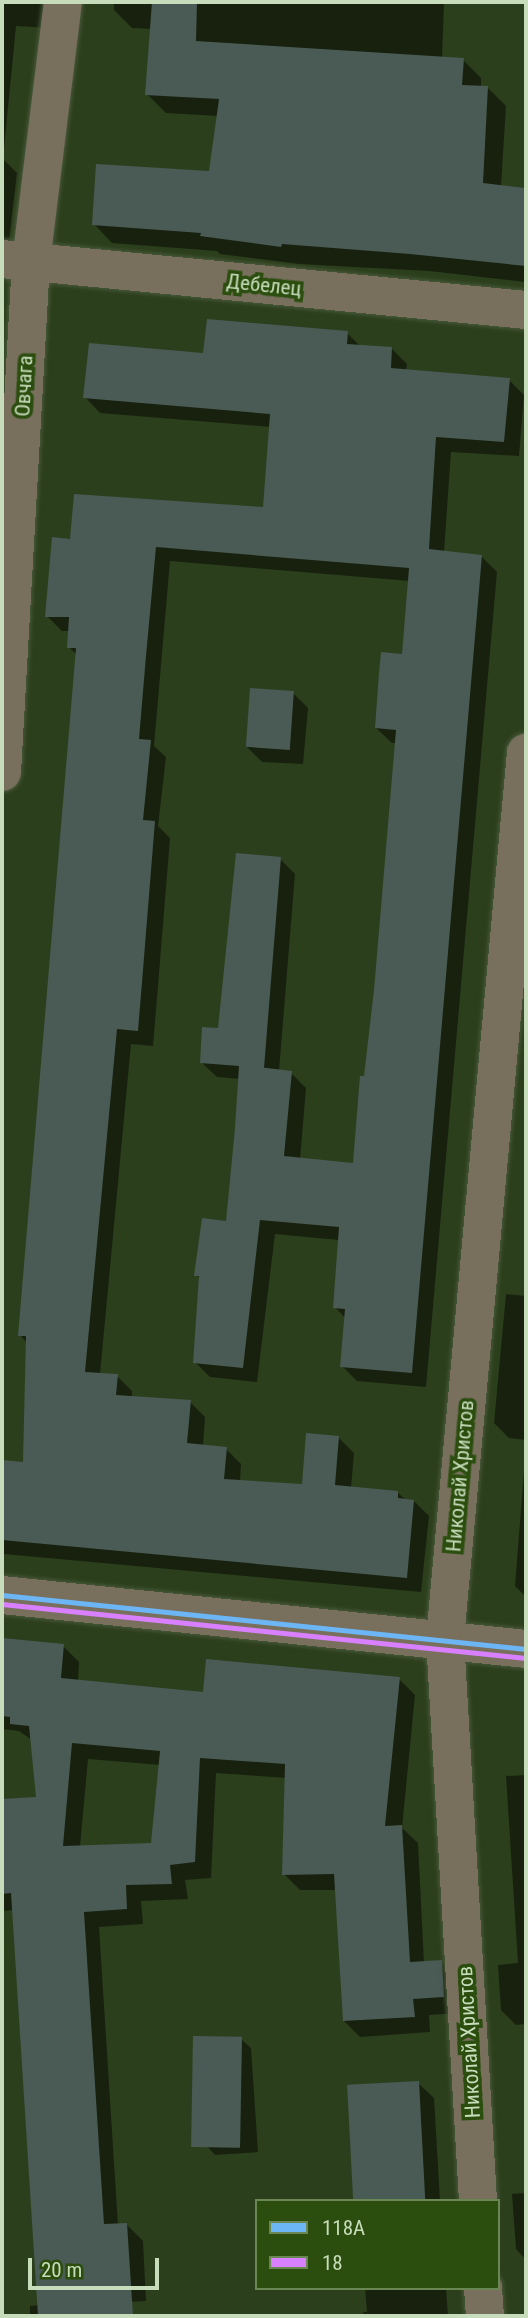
<!DOCTYPE html>
<meta charset="utf-8">
<style>
body{margin:0}
#map{position:relative;width:528px;height:2318px;overflow:hidden;background:#2c3f1c;font-family:"Roboto Condensed",sans-serif}
div>[style]{position:absolute}
.shadow>*{inset:0;background:#0007}
.building>*{inset:0;background:#4a5a55;transform-origin:0 0}
.roads{filter:drop-shadow(0 0 2px #49593b) drop-shadow(0 0 2px #49593b)}
.minor>*{height:38px;margin:-19px;padding:0 19px;transform-origin:19px;border-radius:19px;background:#78705d}
.bus-1>*{height:5px;margin:-2.5px;padding:0 2.5px;transform-origin:2.5px;border-radius:2.5px;background:#6db6f5}
.bus-2>*{height:5px;margin:-2.5px;padding:0 2.5px;transform-origin:2.5px;border-radius:2.5px;background:#d880ff}
span{translate:-50% -50%;white-space:nowrap;text-align:center;line-height:1.15;-webkit-text-stroke:7px #2b4d0e;paint-order:stroke}
.street-label{font-size:21px;color:#c7dcbb}
.frame{position:absolute;inset:0;border:4px solid #c7dcbb;pointer-events:none}
.legend{position:absolute;left:255px;top:2199px;width:245px;height:91px;box-sizing:border-box;background:#2b4d0e;border:2px solid #698653;margin:0;padding:9px 12px;list-style:none;font-size:21px;color:#c7dcbb}
.legend li{display:flex;align-items:center;gap:14px;height:35px}
.legend b{width:35px;border:2px solid #698653}
.scale{position:absolute;left:28px;top:2258px;width:131px;height:32px;box-sizing:border-box;border:4px solid #c7dcbb;border-top:0;padding-left:9px;font-size:21px;line-height:24px;white-space:nowrap;color:#c7dcbb;-webkit-text-stroke:5px #2b4d0e;paint-order:stroke}
</style>
<div id="map">
<div class="shadow">
<div style="clip-path:polygon(2px 2px,52px 2px,50px 28px,16px 26px,3px 159px,17px 173px,8px 249px,2px 249px)"></div>
<div style="clip-path:polygon(114px 2px,444px 2px,442px 59px,463px 60px,481px 78px,481px 88px,488px 88px,506px 106px,501px 186px,526px 188px,526px 282px,429px 271px,299px 264px,220px 254px,217px 251px,112px 243px,94px 224px,211px 173px,219px 116px,166px 113px,147px 94px,152px 29px,132px 28px,114px 10px)"></div>
<div style="clip-path:polygon(347px 333px,361px 347px,392px 349px,407px 364px,406px 371px,509px 380px,524px 395px,519px 456px,451px 452px,444px 552px,481px 556px,497px 572px,426px 1387px,357px 1381px,342px 1366px,346px 1319px,335px 1307px,339px 1240px,275px 1234px,257px 1382px,210px 1377px,195px 1362px,201px 1279px,196px 1275px,228px 1222px,240px 1079px,217px 1077px,201px 1062px,219px 1030px,280px 859px,295px 874px,279px 1071px,291px 1073px,306px 1088px,300px 1160px,354px 1165px,375px 990px,397px 743px,392px 743px,376px 728px,403px 656px,410px 581px,170px 561px,154px 746px,166px 757px,158px 826px,170px 838px,158px 986px,153px 1046px,131px 1044px,100px 1374px,117px 1376px,132px 1391px,132px 1398px,190px 1402px,205px 1417px,203px 1446px,226px 1449px,241px 1464px,240px 1482px,304px 1485px,339px 1438px,354px 1453px,351px 1488px,397px 1492px,406px 1500px,414px 1501px,429px 1516px,421px 1592px,4px 1554px,2px 1462px,25px 1464px,27px 1343px,20px 1335px,77px 655px,69px 647px,70px 631px,62px 631px,47px 616px,71px 541px,264px 509px,271px 427px,100px 413px,85px 397px,205px 354px)"></div>
<div style="clip-path:polygon(293px 693px,308px 708px,303px 764px,262px 762px,247px 747px)"></div>
<div style="clip-path:polygon(506px 1294px,526px 1296px,526px 1440px,509px 1438px,494px 1423px)"></div>
<div style="clip-path:polygon(526px 1445px,526px 1597px,515px 1586px)"></div>
<div style="clip-path:polygon(evenodd,2px 1640px,63px 1646px,79px 1662px,78px 1681px,205px 1693px,399px 1679px,415px 1695px,402px 1828px,418px 1843px,424px 1963px,441px 1962px,457px 1978px,459px 2013px,429px 2015px,430px 2032px,360px 2037px,344px 2021px,337px 1890px,300px 1890px,284px 1874px,287px 1778px,216px 1773px,211px 1878px,185px 1880px,188px 1899px,141px 1901px,143px 1924px,99px 1927px,118px 2225px,127px 2225px,143px 2241px,146px 2301px,124px 2302px,125px 2316px,30px 2316px,30px 2306px,39px 2305px,14px 1910px,2px 1911px,2px 1800px,38px 1798px,32px 1740px,19px 1731px,2px 1729px,2px 1640px,88px 1759px,161px 1765px,152px 1845px,80px 1847px,88px 1759px)"></div>
<div style="clip-path:polygon(526px 1775px,526px 2024px,516px 2025px,501px 2010px,498px 1965px,518px 1963px,506px 1776px)"></div>
<div style="clip-path:polygon(241px 2039px,251px 2048px,258px 2152px,215px 2155px,206px 2145px)"></div>
<div style="clip-path:polygon(418px 2083px,434px 2098px,440px 2201px,358px 2201px)"></div>
<div style="clip-path:polygon(526px 2193px,526px 2260px,516px 2249px,512px 2194px)"></div>
<div style="clip-path:polygon(365px 2288px,446px 2288px,448px 2316px,364px 2316px,363px 2312px,367px 2312px)"></div>
</div>
<div class="building">
<div style="clip-path:polygon(152px 2px,197px 2px,196px 41px,464px 58px,462px 85px,488px 86px,483px 183px,526px 188px,526px 266px,410px 254px,282px 244px,281px 247px,200px 236px,201px 233px,92px 225px,96px 164px,209px 171px,219px 99px,145px 95px)"></div>
<div style="clip-path:polygon(207px 319px,348px 331px,347px 344px,392px 347px,391px 368px,510px 378px,504px 442px,436px 437px,429px 549px,482px 555px,412px 1373px,340px 1367px,345px 1309px,333px 1308px,339px 1227px,260px 1220px,243px 1368px,193px 1363px,199px 1276px,194px 1276px,202px 1218px,226px 1221px,235px 1128px,239px 1066px,200px 1063px,202px 1027px,218px 1028px,236px 853px,281px 857px,264px 1068px,249px 1066px,292px 1071px,284px 1156px,353px 1163px,360px 1076px,364px 1076px,374px 990px,396px 730px,375px 728px,379px 673px,381px 652px,402px 654px,409px 568px,156px 547px,146px 656px,139px 739px,151px 740px,143px 820px,155px 821px,143px 970px,138px 1031px,117px 1029px,85px 1372px,118px 1374px,116px 1395px,191px 1400px,187px 1443px,227px 1447px,224px 1479px,302px 1484px,306px 1433px,339px 1436px,335px 1485px,398px 1491px,398px 1498px,414px 1500px,407px 1578px,2px 1540px,2px 1460px,23px 1462px,26px 1336px,18px 1336px,76px 648px,67px 648px,69px 617px,45px 617px,52px 537px,70px 539px,74px 494px,263px 507px,270px 414px,83px 398px,89px 343px,203px 353px)"></div>
<div style="left:250px;top:688px;width:44px;height:59px;rotate:4deg"></div>
<div style="clip-path:polygon(evenodd,2px 1638px,64px 1644px,61px 1678px,203px 1692px,206px 1659px,400px 1677px,385px 1826px,402px 1825px,410px 1962px,442px 1960px,444px 1997px,413px 1999px,415px 2017px,343px 2021px,334px 1874px,282px 1875px,285px 1764px,200px 1758px,195px 1862px,170px 1865px,172px 1884px,126px 1885px,127px 1909px,84px 1912px,104px 2224px,127px 2223px,133px 2316px,38px 2316px,11px 1893px,2px 1894px,2px 1799px,36px 1797px,29px 1726px,10px 1724px,10px 1717px,2px 1716px,2px 1638px,72px 1743px,160px 1751px,151px 1843px,63px 1846px,72px 1743px)"></div>
<div style="left:193px;top:2036px;width:49px;height:111px;rotate:1deg"></div>
<div style="left:419px;top:2081px;width:120px;height:72px;rotate:87deg"></div>
</div>
<div class="roads">
<div class="minor">
<div style="left:2px;top:259px;width:526px;rotate:5.56deg"></div>
<div style="left:2px;top:772px;width:511px;rotate:-86.75deg"></div>
<div style="left:31px;top:262px;width:262px;rotate:-83deg"></div>
<div style="left:2px;top:1595px;width:527px;rotate:5.88deg"></div>
<div style="left:478px;top:2201px;width:563px;rotate:-93.36deg"></div>
<div style="left:445px;top:1639px;width:890px;rotate:-84.78deg"></div>
<div style="left:483px;top:2288px;width:28px;rotate:86deg"></div>
</div>
</div>
<div class="bus-1">
<div style="left:2px;top:1595px;width:527px;rotate:5.88deg"></div>
</div>
<div class="bus-2">
<div style="left:2px;top:1604px;width:526px;rotate:5.89deg"></div>
</div>
<div class="street-label">
<span style="left:264px;top:285px;rotate:6deg">Дебелец</span>
<span style="left:24px;top:386px;rotate:-87deg">Овчага</span>
<span style="left:460px;top:1476px;rotate:-85deg">Николай Христов</span>
<span style="left:469px;top:2042px;rotate:-93deg">Николай Христов</span>
</div>
<div class="frame"></div>
<ul class="legend">
<li><b style="height:9px;background:#6db6f5"></b>118А</li>
<li><b style="height:9px;background:#d880ff"></b>18</li>
</ul>
<div class="scale">20 m</div>
</div>
